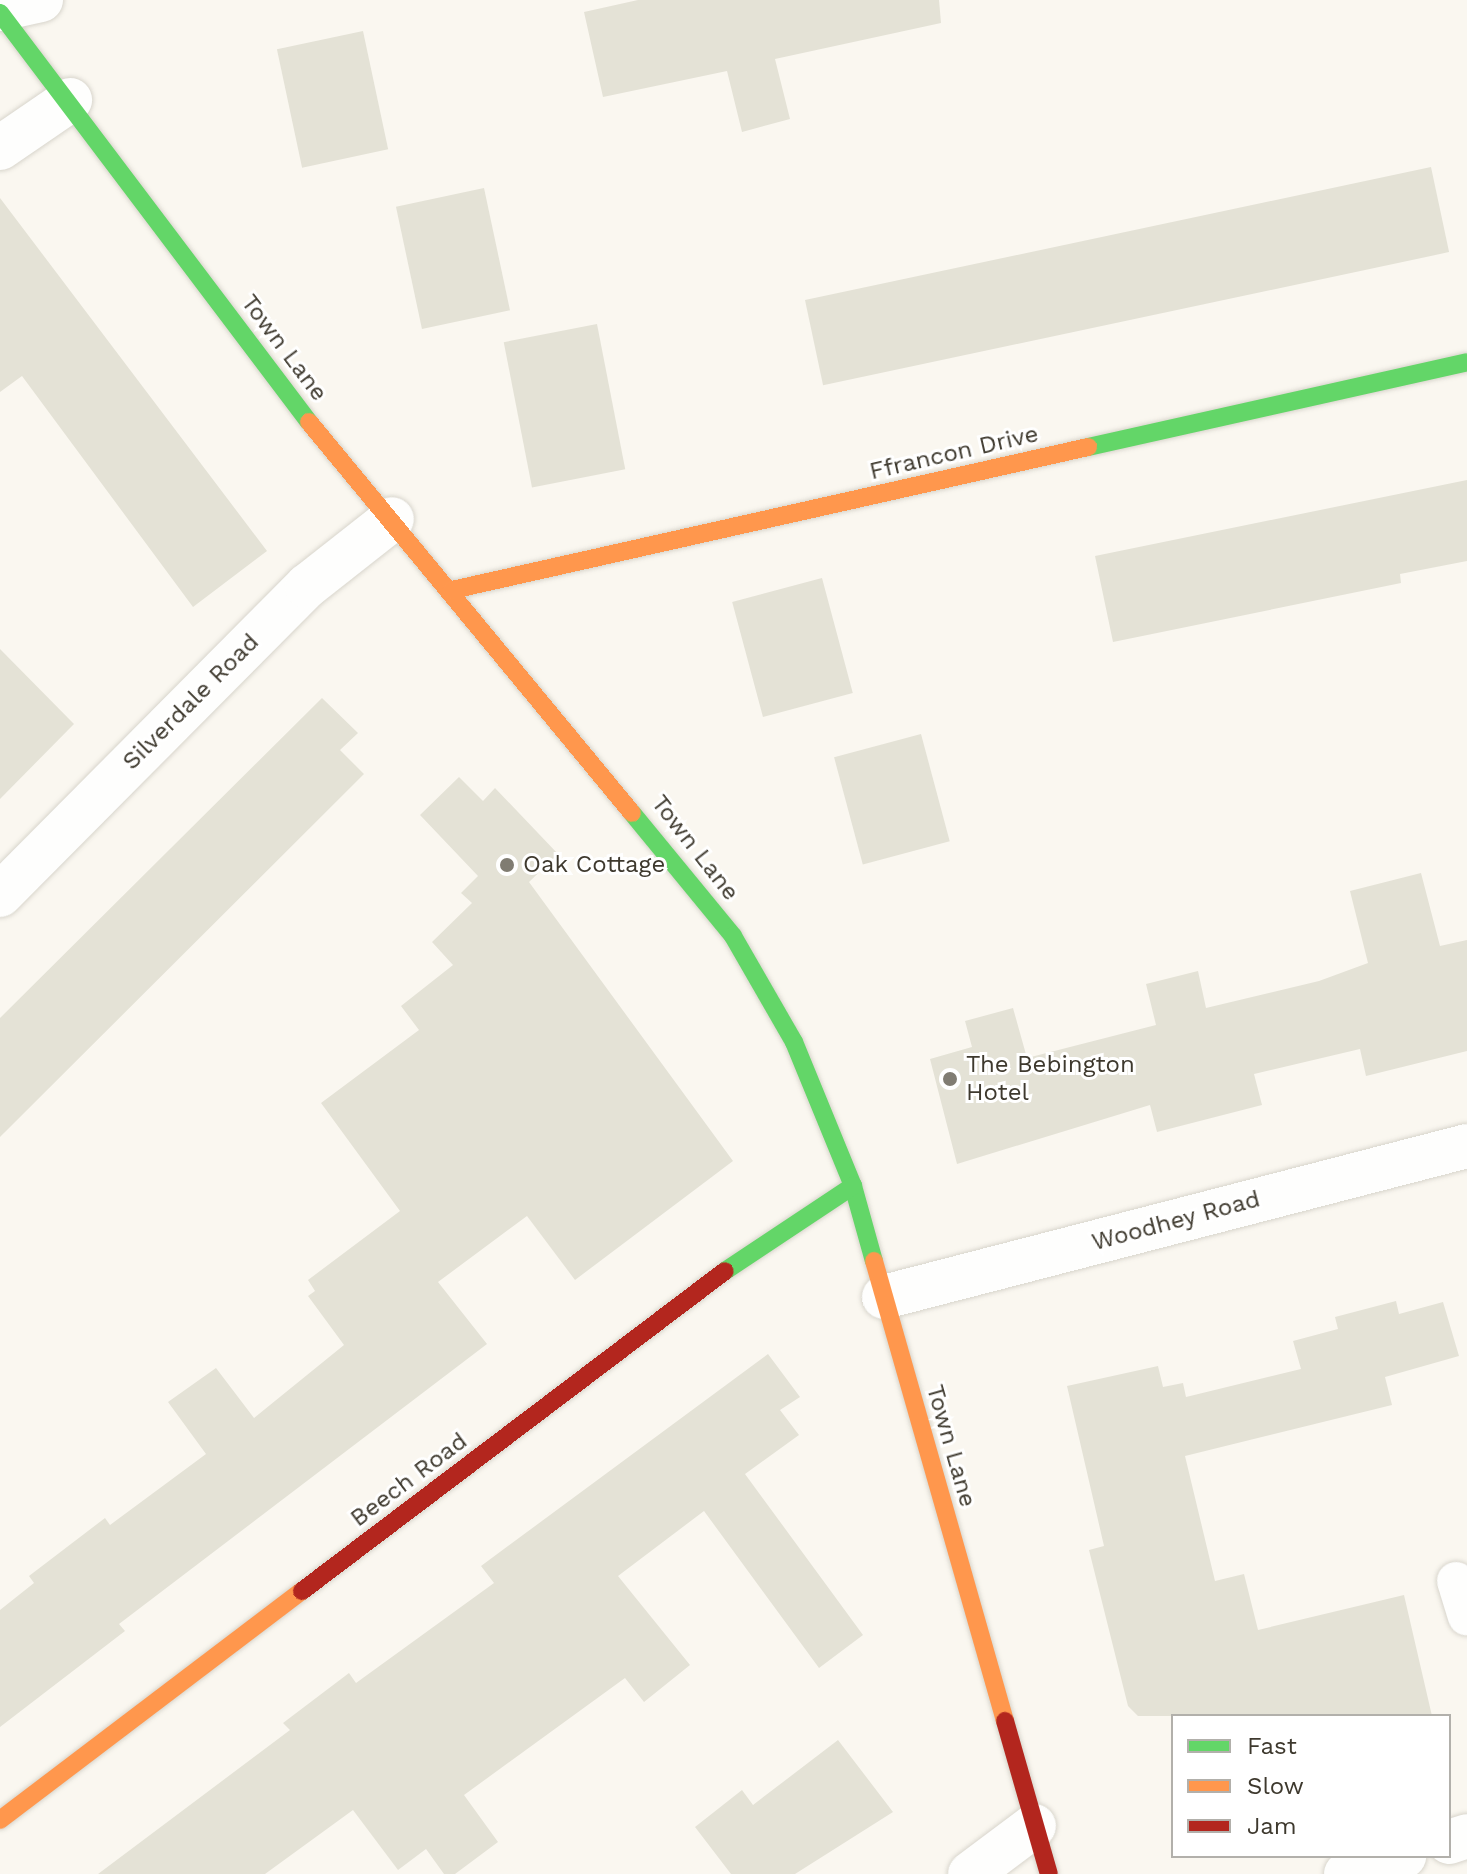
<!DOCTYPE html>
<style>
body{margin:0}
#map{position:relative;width:1467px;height:1874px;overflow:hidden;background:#faf7f0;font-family:"Work Sans",sans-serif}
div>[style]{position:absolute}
.building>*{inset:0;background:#e4e2d6;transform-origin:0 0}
.roads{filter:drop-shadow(0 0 2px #d8d5cc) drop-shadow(0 0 2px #d8d5cc)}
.lane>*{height:38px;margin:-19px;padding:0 19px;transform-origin:19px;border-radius:19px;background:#fefefd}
.street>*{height:44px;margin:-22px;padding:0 22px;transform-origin:22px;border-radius:22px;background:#fefefd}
.fast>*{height:18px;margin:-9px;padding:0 9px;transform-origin:9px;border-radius:9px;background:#63d668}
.slow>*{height:18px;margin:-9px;padding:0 9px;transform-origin:9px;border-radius:9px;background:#ff974d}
.jam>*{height:18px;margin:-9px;padding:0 9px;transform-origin:9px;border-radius:9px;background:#b3261e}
.dots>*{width:22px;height:22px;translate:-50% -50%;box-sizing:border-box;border:4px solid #fff;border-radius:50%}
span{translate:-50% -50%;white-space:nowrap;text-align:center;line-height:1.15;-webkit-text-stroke:6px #fff;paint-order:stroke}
.street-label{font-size:24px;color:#3e392e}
.poi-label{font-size:24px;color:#3e392e}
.left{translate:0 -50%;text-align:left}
.legend{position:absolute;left:1171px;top:1714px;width:280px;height:144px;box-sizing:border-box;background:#fff;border:2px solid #b2b0ab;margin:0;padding:10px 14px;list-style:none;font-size:24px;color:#3e392e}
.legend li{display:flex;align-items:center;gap:16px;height:40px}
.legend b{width:40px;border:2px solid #b2b0ab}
</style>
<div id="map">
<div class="building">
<div style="clip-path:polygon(638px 0,939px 0,941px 23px,775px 59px,790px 119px,742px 132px,727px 71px,603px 97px,584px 12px)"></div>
<div style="left:363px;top:31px;width:121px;height:88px;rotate:78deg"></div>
<div style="left:1431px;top:167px;width:87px;height:640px;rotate:78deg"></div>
<div style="left:484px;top:188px;width:125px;height:90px;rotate:78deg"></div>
<div style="clip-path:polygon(0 198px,267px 551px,193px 607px,22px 376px,0 392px)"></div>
<div style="left:597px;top:324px;width:148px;height:95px;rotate:79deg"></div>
<div style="clip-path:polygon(1467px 480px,1467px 561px,1400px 574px,1401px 583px,1113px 642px,1095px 556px)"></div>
<div style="left:822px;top:578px;width:119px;height:93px;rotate:75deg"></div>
<div style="clip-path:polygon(0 649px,74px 724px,0 799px)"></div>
<div style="clip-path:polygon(322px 698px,358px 733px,340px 750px,364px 774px,0 1137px,0 1018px)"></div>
<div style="left:921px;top:734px;width:111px;height:90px;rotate:75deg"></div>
<div style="clip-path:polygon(459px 777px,483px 801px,495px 788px,558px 854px,529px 882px,733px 1161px,575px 1280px,527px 1216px,438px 1282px,487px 1344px,119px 1624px,125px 1631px,0 1727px,0 1610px,34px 1583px,29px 1576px,105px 1518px,110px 1525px,206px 1454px,168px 1402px,216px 1368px,254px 1418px,344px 1345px,308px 1296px,315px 1291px,308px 1280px,400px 1211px,321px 1103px,419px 1030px,401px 1006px,453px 965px,432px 942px,472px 903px,461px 893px,478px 876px,420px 815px)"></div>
<div style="clip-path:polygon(1421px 873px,1440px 946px,1467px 940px,1467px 1051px,1366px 1076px,1360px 1049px,1254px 1074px,1262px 1105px,1157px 1132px,1150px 1105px,957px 1164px,930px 1059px,972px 1047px,965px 1021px,1013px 1008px,1027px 1058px,1156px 1025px,1146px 984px,1198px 971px,1206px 1008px,1319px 981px,1368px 963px,1350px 891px)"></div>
<div style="clip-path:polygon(1396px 1301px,1399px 1314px,1443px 1302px,1459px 1356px,1385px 1377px,1392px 1405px,1185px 1456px,1215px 1581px,1244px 1574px,1258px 1630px,1404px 1595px,1432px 1716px,1138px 1716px,1128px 1706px,1089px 1550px,1104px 1546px,1067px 1386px,1158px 1366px,1163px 1387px,1183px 1383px,1186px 1397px,1301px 1369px,1293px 1341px,1338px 1329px,1335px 1317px)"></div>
<div style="clip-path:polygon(768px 1354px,800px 1397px,780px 1410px,799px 1435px,745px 1474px,863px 1635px,819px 1668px,704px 1511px,618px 1576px,690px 1665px,644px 1702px,625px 1678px,464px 1795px,498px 1842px,455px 1874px,444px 1874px,426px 1849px,398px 1870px,353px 1810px,265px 1874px,98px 1874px,290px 1730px,283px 1723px,349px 1673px,356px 1683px,494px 1583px,481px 1566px)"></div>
<div style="clip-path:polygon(838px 1740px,893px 1812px,795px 1874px,731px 1874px,695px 1827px,742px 1790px,753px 1805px)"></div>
</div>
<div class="roads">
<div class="lane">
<div style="left:1456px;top:1581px;width:37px;rotate:73deg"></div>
</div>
<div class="street">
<div style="left:0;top:9px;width:42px;rotate:-12.4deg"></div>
<div style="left:0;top:148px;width:85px;rotate:-34.4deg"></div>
<div style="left:0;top:895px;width:436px;rotate:-45.2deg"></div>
<div style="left:307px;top:586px;width:108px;rotate:-38.2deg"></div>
<div style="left:884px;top:1297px;width:602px;rotate:-14.52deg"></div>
<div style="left:1449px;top:1842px;width:19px;rotate:-18deg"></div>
<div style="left:970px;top:1874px;width:80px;rotate:-36.9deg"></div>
<div style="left:1346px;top:1874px;width:61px;rotate:-17.2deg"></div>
</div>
<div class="fast">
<div style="left:0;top:13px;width:513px;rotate:52.93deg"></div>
<div style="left:1088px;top:447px;width:388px;rotate:-12.6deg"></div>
<div style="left:632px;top:813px;width:159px;rotate:50.6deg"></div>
<div style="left:733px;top:936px;width:122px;rotate:60.1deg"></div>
<div style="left:794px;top:1042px;width:156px;rotate:67.7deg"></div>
<div style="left:853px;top:1186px;width:78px;rotate:74.4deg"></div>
<div style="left:725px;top:1271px;width:154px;rotate:-33.6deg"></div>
</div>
<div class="slow">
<div style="left:309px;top:422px;width:507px;rotate:50.44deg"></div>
<div style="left:452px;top:590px;width:652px;rotate:-12.67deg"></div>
<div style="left:874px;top:1261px;width:478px;rotate:74.1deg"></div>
<div style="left:0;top:1820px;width:379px;rotate:-37.2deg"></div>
</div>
<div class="jam">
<div style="left:302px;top:1591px;width:530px;rotate:-37.11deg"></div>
<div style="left:1005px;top:1721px;width:159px;rotate:74deg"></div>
</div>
</div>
<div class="dots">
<div style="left:507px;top:865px;background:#807c72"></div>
<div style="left:950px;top:1079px;background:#807c72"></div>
</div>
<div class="street-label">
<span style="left:284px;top:348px;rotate:53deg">Town Lane</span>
<span style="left:954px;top:453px;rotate:-13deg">Ffrancon Drive</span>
<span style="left:191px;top:702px;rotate:-45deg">Silverdale Road</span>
<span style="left:695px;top:848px;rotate:52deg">Town Lane</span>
<span style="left:1176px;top:1221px;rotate:-15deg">Woodhey Road</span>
<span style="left:951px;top:1446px;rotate:74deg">Town Lane</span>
<span style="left:409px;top:1480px;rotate:-37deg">Beech Road</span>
</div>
<div class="poi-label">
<span class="left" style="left:523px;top:865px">Oak Cottage</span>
<span class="left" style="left:966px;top:1079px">The Bebington<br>Hotel</span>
</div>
<ul class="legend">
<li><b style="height:10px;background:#63d668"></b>Fast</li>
<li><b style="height:10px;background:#ff974d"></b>Slow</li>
<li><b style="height:10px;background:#b3261e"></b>Jam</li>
</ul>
</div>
